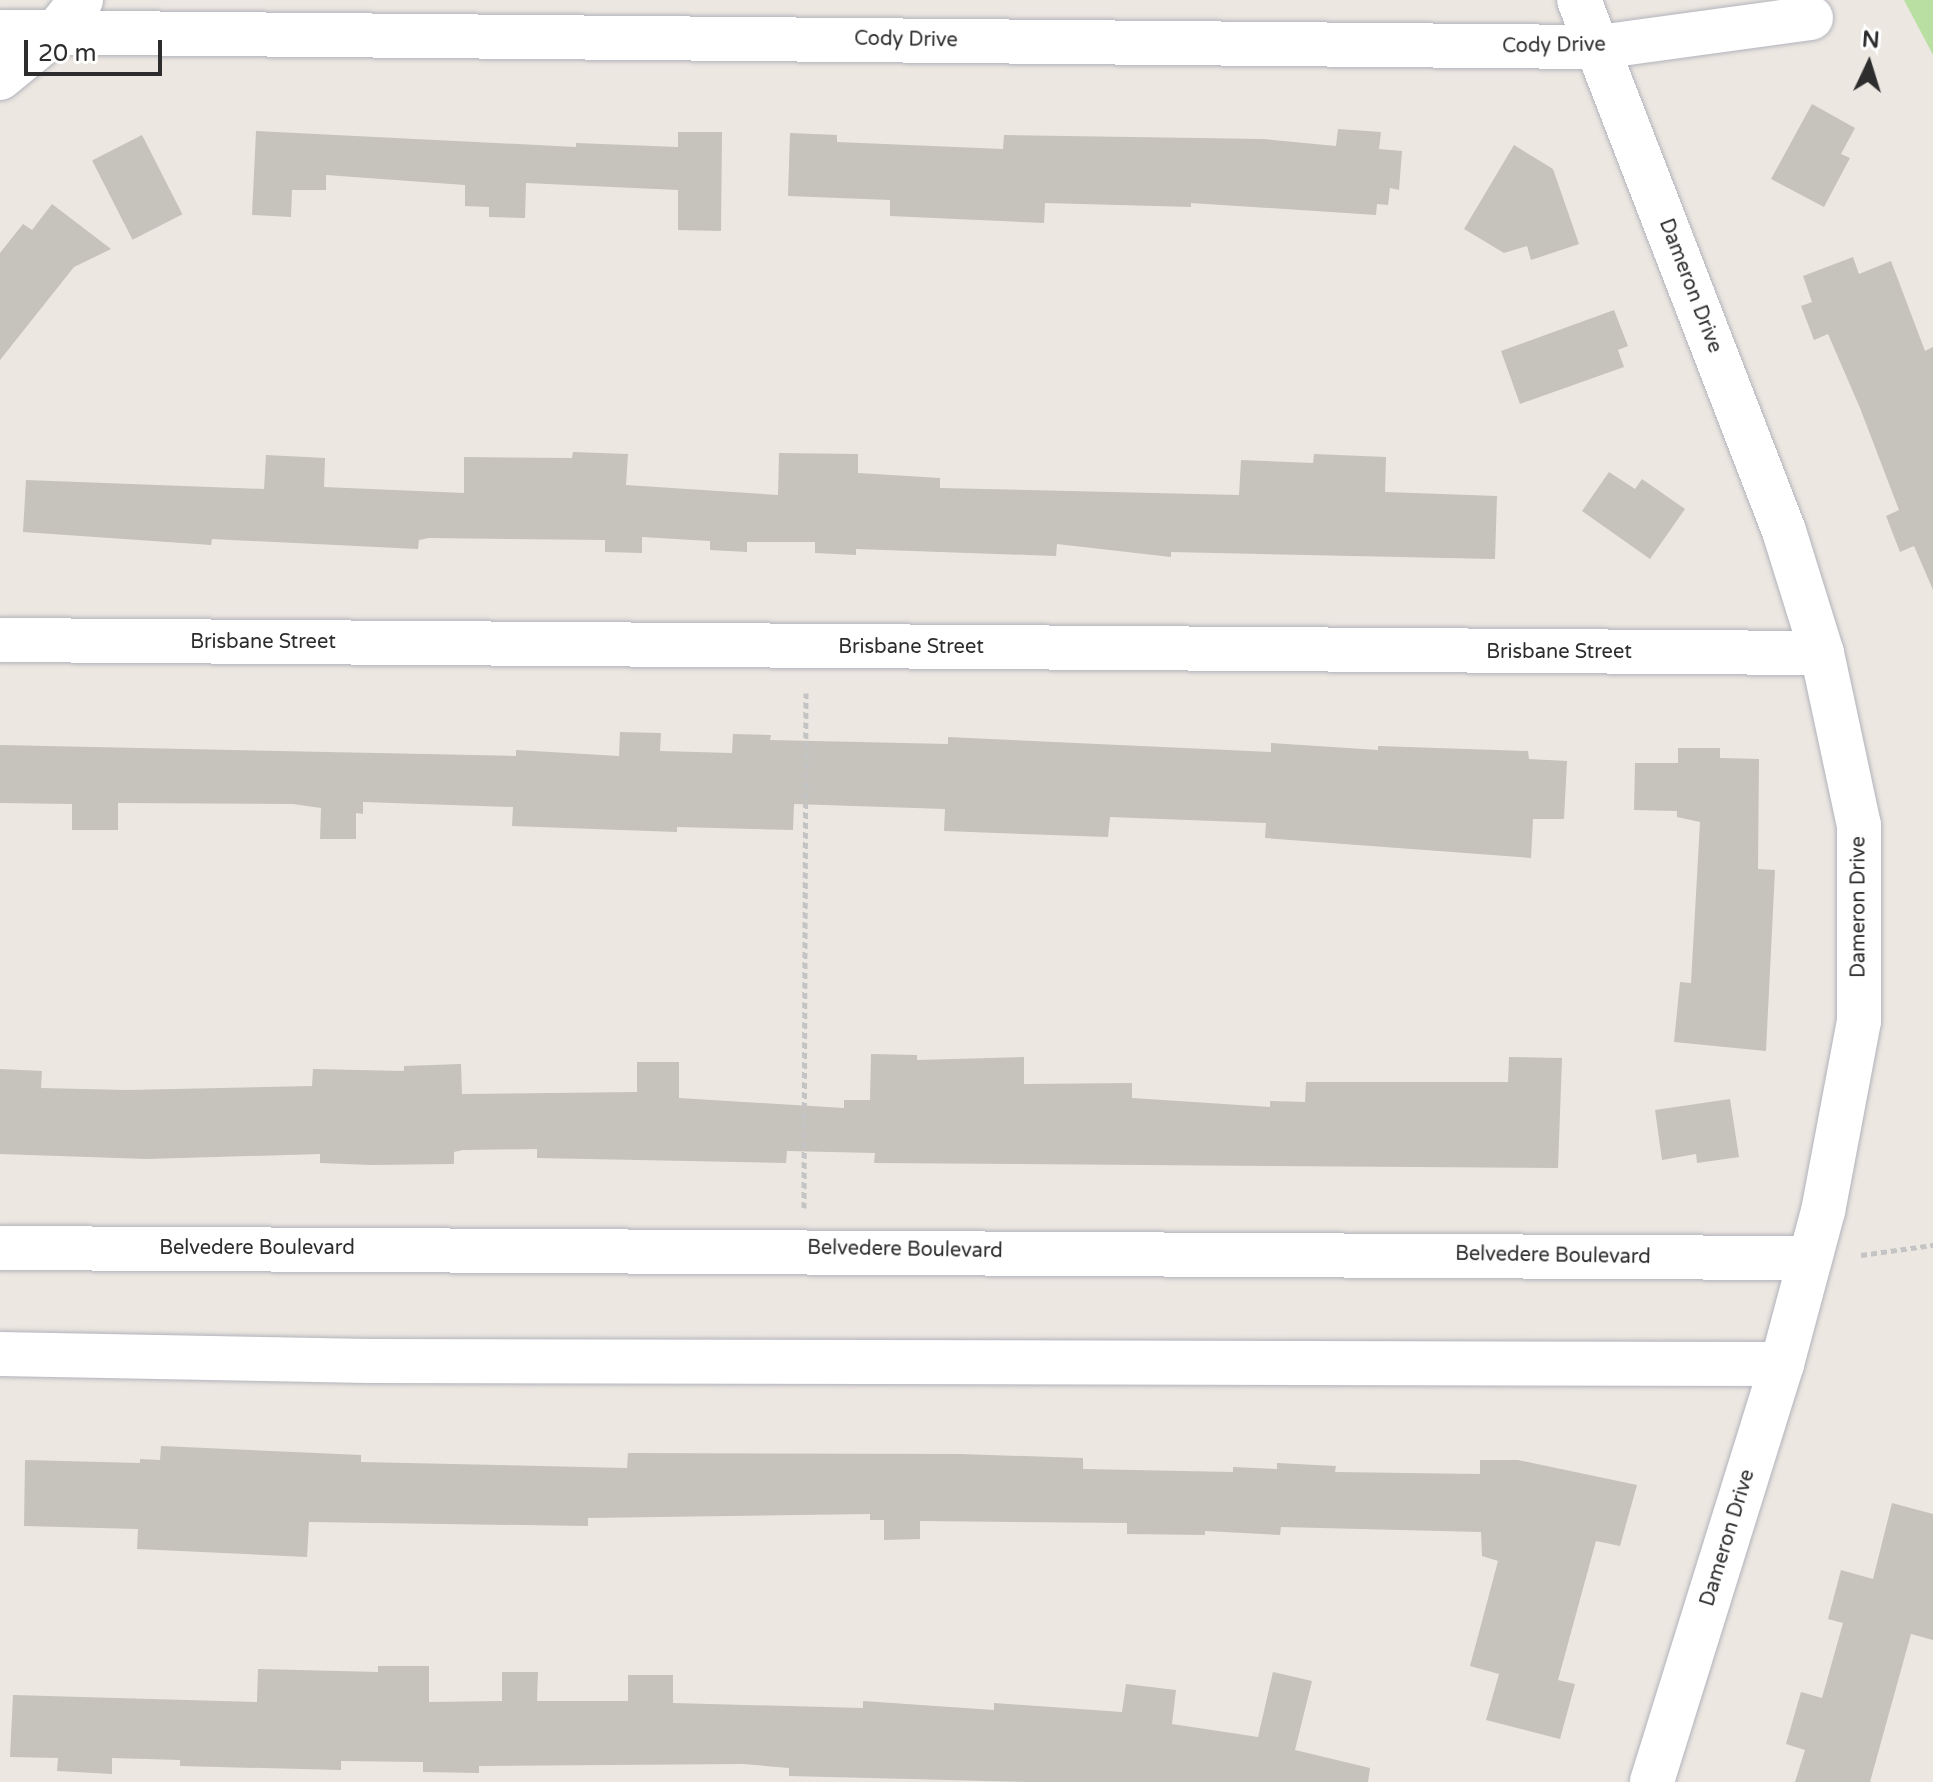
<!DOCTYPE html>
<style>
body{margin:0}
#map{position:relative;width:1933px;height:1782px;overflow:hidden;background:#ede7e1;font-family:"Varela Round",sans-serif}
div>[style]{position:absolute}
.green>*{inset:0;background:#badfa2}
.building>*{inset:0;background:#c6c2bc;transform-origin:0 0}
.path>*{height:5px;margin-top:-2.5px;transform-origin:0;background:repeating-linear-gradient(90deg,#c4c4c4 0 6px,transparent 0 10px)}
.roads{filter:drop-shadow(0 0 2px #b1b3bc) drop-shadow(0 0 2px #b1b3bc)}
.minor>*{height:44px;margin:-22px;padding:0 22px;transform-origin:22px;border-radius:22px;background:#fff}
span{translate:-50% -50%;white-space:nowrap;text-align:center;line-height:1.15;-webkit-text-stroke:6px #fff;paint-order:stroke}
.street-label{font-size:20px;color:#2d2d2d}
.north{position:absolute;left:1829px;top:24px;width:80px;height:80px;-webkit-text-stroke:6px #fff;paint-order:stroke;rotate:4deg;font-size:22px;font-weight:700;line-height:32px;text-align:center;color:#2d2d2d}
.north::after{content:'';display:block;margin:auto;width:28px;height:36px;background:#2d2d2d;clip-path:polygon(50% 0,100% 100%,50% 72%,0 100%)}
.scale{position:absolute;left:24px;top:40px;width:138px;height:36px;box-sizing:border-box;border:4px solid #2d2d2d;border-top:0;padding-left:10px;font-size:24px;line-height:28px;white-space:nowrap;color:#2d2d2d;-webkit-text-stroke:6px #fff;paint-order:stroke}
</style>
<div id="map">
<div class="green">
<div style="clip-path:polygon(1904px 0,1933px 0,1933px 55px)"></div>
</div>
<div class="building">
<div style="clip-path:polygon(1812px 104px,1855px 128px,1841px 154px,1850px 158px,1824px 207px,1771px 179px)"></div>
<div style="clip-path:polygon(1338px 129px,1381px 132px,1379px 149px,1402px 151px,1399px 190px,1390px 188px,1388px 205px,1377px 204px,1376px 215px,1191px 203px,1191px 207px,1045px 203px,1044px 223px,890px 216px,890px 200px,788px 196px,790px 133px,837px 135px,837px 142px,1003px 149px,1004px 135px,1263px 139px,1336px 146px)"></div>
<div style="clip-path:polygon(256px 131px,576px 147px,576px 143px,678px 147px,678px 132px,722px 132px,721px 231px,678px 230px,678px 190px,526px 183px,525px 218px,489px 217px,489px 207px,465px 206px,465px 185px,326px 175px,326px 190px,292px 190px,291px 217px,252px 215px)"></div>
<div style="left:142px;top:135px;width:89px;height:56px;rotate:63deg"></div>
<div style="clip-path:polygon(1514px 145px,1553px 169px,1579px 244px,1531px 260px,1527px 246px,1504px 253px,1464px 229px)"></div>
<div style="clip-path:polygon(52px 204px,111px 249px,74px 267px,0 360px,0 253px,23px 224px,32px 230px)"></div>
<div style="clip-path:polygon(1853px 257px,1859px 274px,1891px 261px,1925px 351px,1933px 347px,1933px 590px,1914px 546px,1900px 552px,1886px 516px,1899px 510px,1860px 408px,1828px 334px,1814px 340px,1801px 306px,1812px 302px,1803px 276px)"></div>
<div style="clip-path:polygon(1614px 310px,1628px 346px,1618px 350px,1624px 367px,1520px 404px,1501px 351px)"></div>
<div style="clip-path:polygon(573px 452px,628px 454px,626px 485px,778px 495px,779px 453px,858px 454px,858px 473px,940px 478px,940px 488px,1239px 495px,1241px 460px,1313px 463px,1314px 454px,1386px 457px,1385px 492px,1497px 496px,1495px 559px,1171px 552px,1171px 557px,1057px 544px,1056px 556px,856px 549px,856px 555px,815px 553px,815px 542px,747px 542px,747px 552px,710px 550px,710px 541px,642px 537px,642px 553px,605px 552px,605px 540px,429px 538px,419px 540px,418px 549px,212px 539px,211px 545px,23px 532px,26px 480px,264px 489px,266px 455px,325px 458px,324px 487px,464px 493px,464px 457px,572px 458px)"></div>
<div style="clip-path:polygon(1609px 472px,1635px 489px,1642px 479px,1685px 509px,1650px 559px,1582px 511px)"></div>
<div style="clip-path:polygon(620px 732px,661px 733px,660px 751px,732px 753px,733px 734px,771px 735px,770px 740px,948px 744px,948px 737px,1271px 752px,1271px 743px,1378px 750px,1378px 746px,1528px 751px,1529px 759px,1567px 761px,1564px 819px,1533px 819px,1531px 858px,1265px 838px,1266px 823px,1110px 817px,1108px 837px,944px 831px,945px 809px,794px 804px,793px 830px,677px 827px,677px 832px,512px 826px,513px 807px,363px 802px,363px 814px,356px 813px,356px 839px,320px 839px,321px 808px,293px 804px,118px 803px,118px 830px,72px 830px,72px 804px,0 803px,0 745px,516px 756px,516px 750px,619px 756px)"></div>
<div style="clip-path:polygon(1678px 748px,1720px 748px,1720px 758px,1759px 759px,1758px 869px,1775px 870px,1766px 1051px,1674px 1042px,1680px 982px,1691px 983px,1700px 822px,1677px 817px,1677px 811px,1634px 810px,1635px 763px,1678px 763px)"></div>
<div style="clip-path:polygon(871px 1054px,917px 1055px,917px 1060px,1024px 1057px,1024px 1084px,1132px 1083px,1132px 1098px,1270px 1107px,1270px 1101px,1305px 1102px,1306px 1082px,1508px 1082px,1509px 1057px,1562px 1058px,1558px 1168px,874px 1163px,875px 1153px,787px 1151px,786px 1163px,537px 1158px,537px 1149px,463px 1150px,454px 1152px,454px 1164px,371px 1165px,320px 1163px,320px 1154px,147px 1159px,0 1154px,0 1069px,42px 1071px,41px 1088px,127px 1090px,312px 1086px,313px 1069px,404px 1071px,404px 1066px,461px 1064px,462px 1094px,637px 1092px,637px 1062px,679px 1062px,679px 1098px,844px 1108px,844px 1100px,870px 1100px)"></div>
<div style="clip-path:polygon(1730px 1099px,1739px 1157px,1697px 1163px,1696px 1154px,1662px 1160px,1655px 1110px)"></div>
<div style="clip-path:polygon(161px 1446px,361px 1455px,361px 1462px,627px 1468px,628px 1453px,960px 1454px,1083px 1458px,1083px 1469px,1233px 1472px,1233px 1467px,1277px 1469px,1277px 1463px,1336px 1466px,1335px 1472px,1480px 1474px,1480px 1460px,1518px 1460px,1637px 1485px,1620px 1546px,1596px 1541px,1558px 1680px,1575px 1684px,1560px 1739px,1486px 1720px,1499px 1674px,1470px 1666px,1498px 1561px,1482px 1556px,1481px 1532px,1281px 1527px,1280px 1535px,1205px 1531px,1205px 1535px,1127px 1534px,1127px 1523px,920px 1521px,920px 1539px,884px 1540px,884px 1520px,870px 1520px,870px 1514px,588px 1518px,588px 1526px,309px 1522px,307px 1557px,137px 1549px,138px 1529px,24px 1526px,25px 1460px,140px 1463px,140px 1459px,160px 1460px)"></div>
<div style="clip-path:polygon(1892px 1503px,1933px 1514px,1933px 1640px,1911px 1634px,1870px 1782px,1795px 1782px,1805px 1750px,1786px 1744px,1801px 1692px,1822px 1698px,1843px 1623px,1828px 1619px,1841px 1570px,1873px 1579px)"></div>
<div style="clip-path:polygon(378px 1666px,429px 1666px,429px 1702px,502px 1701px,502px 1672px,538px 1672px,537px 1701px,628px 1701px,628px 1675px,673px 1675px,673px 1703px,863px 1708px,863px 1701px,994px 1710px,994px 1703px,1122px 1712px,1126px 1684px,1176px 1690px,1172px 1724px,1258px 1737px,1273px 1672px,1312px 1681px,1295px 1750px,1370px 1768px,1368px 1782px,1031px 1782px,789px 1776px,789px 1768px,743px 1764px,479px 1766px,479px 1773px,423px 1772px,423px 1762px,341px 1761px,341px 1770px,180px 1766px,180px 1760px,112px 1758px,112px 1774px,57px 1771px,58px 1758px,10px 1757px,13px 1695px,257px 1702px,258px 1669px,378px 1672px)"></div>
</div>
<div class="path">
<div style="left:804px;top:1208px;width:515px;rotate:-89.78deg"></div>
<div style="left:1861px;top:1255px;width:73px;rotate:-7.9deg"></div>
</div>
<div class="roads">
<div class="minor">
<div style="left:1579px;top:0;width:569px;rotate:68.89deg"></div>
<div style="left:1784px;top:531px;width:128px;rotate:72.7deg"></div>
<div style="left:1822px;top:653px;width:176px;rotate:77.9deg"></div>
<div style="left:1859px;top:825px;width:196px;rotate:90deg"></div>
<div style="left:1859px;top:1021px;width:193px;rotate:100.7deg"></div>
<div style="left:1823px;top:1211px;width:158px;rotate:105deg"></div>
<div style="left:1782px;top:1364px;width:438px;rotate:107.3deg"></div>
<div style="left:0;top:32px;width:1599px;rotate:0.54deg"></div>
<div style="left:1599px;top:47px;width:214px;rotate:-7.8deg"></div>
<div style="left:0;top:78px;width:71px;rotate:-39.3deg"></div>
<div style="left:55px;top:33px;width:42px;rotate:-51.8deg"></div>
<div style="left:0;top:640px;width:1822px;rotate:0.41deg"></div>
<div style="left:0;top:1248px;width:1810px;rotate:0.32deg"></div>
<div style="left:0;top:1354px;width:369px;rotate:1.1deg"></div>
<div style="left:369px;top:1361px;width:1413px;rotate:0.12deg"></div>
</div>
</div>
<div class="street-label">
<span style="left:906px;top:40px;rotate:1deg">Cody Drive</span>
<span style="left:1554px;top:46px;rotate:-1deg">Cody Drive</span>
<span style="left:1690px;top:286px;rotate:69deg">Dameron Drive</span>
<span style="left:263px;top:642px">Brisbane Street</span>
<span style="left:911px;top:647px">Brisbane Street</span>
<span style="left:1559px;top:652px">Brisbane Street</span>
<span style="left:1859px;top:907px;rotate:-90deg">Dameron Drive</span>
<span style="left:257px;top:1248px">Belvedere Boulevard</span>
<span style="left:905px;top:1250px;rotate:1deg">Belvedere Boulevard</span>
<span style="left:1553px;top:1256px;rotate:1deg">Belvedere Boulevard</span>
<span style="left:1728px;top:1538px;rotate:-73deg">Dameron Drive</span>
</div>
<div class="north">N</div>
<div class="scale">20 m</div>
</div>
